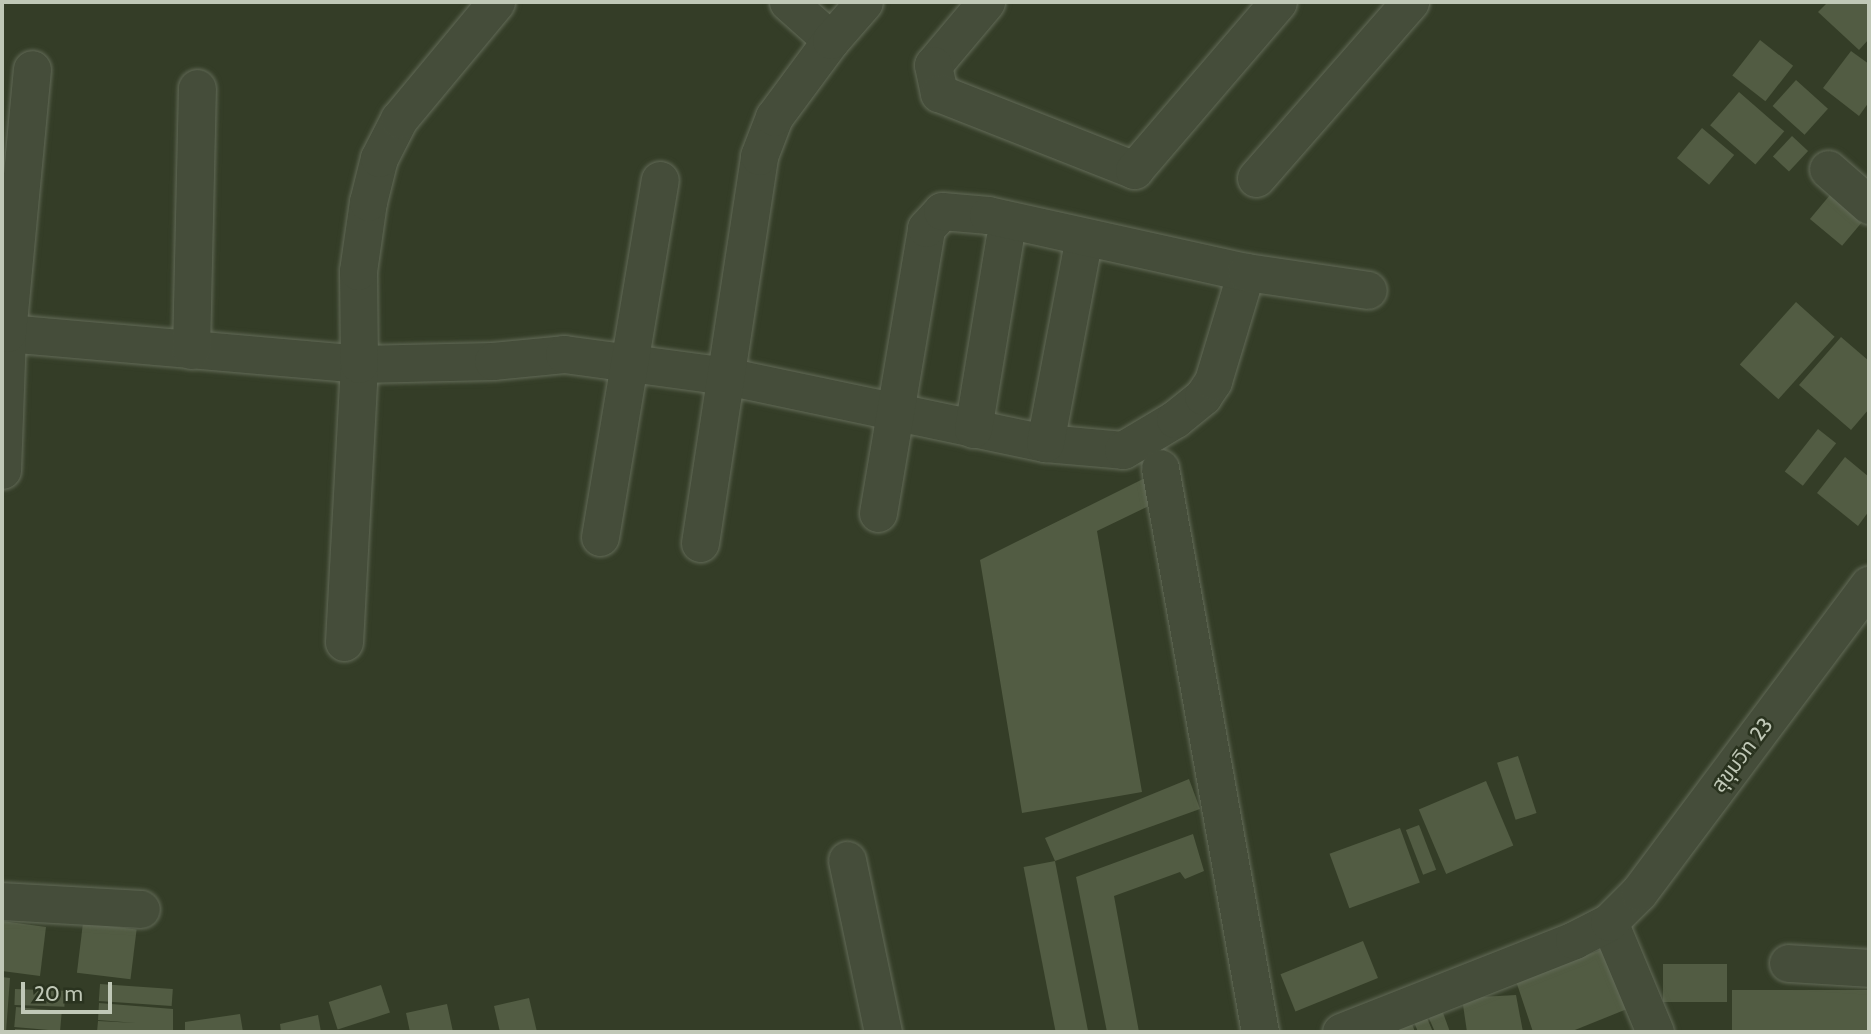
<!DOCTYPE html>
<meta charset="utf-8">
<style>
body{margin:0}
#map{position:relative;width:1871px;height:1034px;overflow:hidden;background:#343d27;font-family:Cabin,"Noto Sans Thai",sans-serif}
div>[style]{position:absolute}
.building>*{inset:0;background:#525c43;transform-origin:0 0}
.roads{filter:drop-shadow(0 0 2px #636b58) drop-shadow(0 0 2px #636b58)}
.minor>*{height:37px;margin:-18.5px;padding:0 18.5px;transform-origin:18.5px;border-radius:18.5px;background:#454d3a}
span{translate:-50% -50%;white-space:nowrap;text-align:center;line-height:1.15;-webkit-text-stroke:5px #2a331f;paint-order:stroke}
.street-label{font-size:21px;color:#c0c8b7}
.frame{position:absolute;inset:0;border:4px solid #c0c8b7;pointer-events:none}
.scale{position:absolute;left:21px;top:982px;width:91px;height:32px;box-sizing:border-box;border:4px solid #c0c8b7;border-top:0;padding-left:9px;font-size:21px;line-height:24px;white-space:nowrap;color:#c0c8b7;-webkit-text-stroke:5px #2a331f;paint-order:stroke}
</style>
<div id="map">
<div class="building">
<div style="clip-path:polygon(1828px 2px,1869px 2px,1869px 39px,1859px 50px,1818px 12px)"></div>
<div style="left:1760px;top:40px;width:42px;height:45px;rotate:38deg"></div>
<div style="clip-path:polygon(1851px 51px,1869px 64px,1869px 102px,1859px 116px,1823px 88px)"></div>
<div style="left:1796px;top:80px;width:43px;height:35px;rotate:42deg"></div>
<div style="left:1739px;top:92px;width:60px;height:44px;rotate:41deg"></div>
<div style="left:1702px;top:128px;width:42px;height:39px;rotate:40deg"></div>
<div style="left:1792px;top:136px;width:22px;height:28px;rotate:43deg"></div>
<div style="left:1835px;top:189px;width:42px;height:39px;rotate:40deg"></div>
<div style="left:1796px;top:302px;width:52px;height:84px;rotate:42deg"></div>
<div style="clip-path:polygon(1841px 337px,1869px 361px,1869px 409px,1851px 430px,1799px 385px)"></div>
<div style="left:1818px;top:429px;width:23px;height:54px;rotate:38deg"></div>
<div style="clip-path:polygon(1845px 457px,1869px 477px,1869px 511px,1858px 526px,1817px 493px)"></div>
<div style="clip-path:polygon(1143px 479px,1155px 503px,1097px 531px,1142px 792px,1022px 813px,980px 560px)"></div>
<div style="left:1518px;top:756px;width:60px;height:22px;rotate:72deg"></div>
<div style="clip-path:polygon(1189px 779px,1200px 809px,1055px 861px,1045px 838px)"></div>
<div style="left:1486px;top:781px;width:70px;height:73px;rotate:67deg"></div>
<div style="left:1419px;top:825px;width:48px;height:14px;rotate:69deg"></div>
<div style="left:1400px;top:828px;width:58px;height:75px;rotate:70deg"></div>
<div style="clip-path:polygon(1193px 834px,1204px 871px,1185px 879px,1180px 872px,1114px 896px,1139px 1032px,1107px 1032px,1076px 877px)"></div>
<div style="left:1055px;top:861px;width:174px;height:32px;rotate:79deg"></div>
<div style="clip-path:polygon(2px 921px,46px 927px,40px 976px,2px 971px)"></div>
<div style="left:83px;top:923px;width:54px;height:50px;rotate:7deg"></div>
<div style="left:1363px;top:941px;width:40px;height:89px;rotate:68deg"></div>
<div style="clip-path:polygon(1612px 946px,1632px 1007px,1570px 1032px,1533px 1032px,1516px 981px)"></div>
<div style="left:1727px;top:964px;width:38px;height:64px;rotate:90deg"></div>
<div style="clip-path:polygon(2px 977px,10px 978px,6px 1032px,2px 1032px)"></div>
<div style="left:100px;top:984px;width:73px;height:17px;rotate:4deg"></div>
<div style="left:381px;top:985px;width:29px;height:55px;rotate:72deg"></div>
<div style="left:15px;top:989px;width:50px;height:16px;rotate:2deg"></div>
<div style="left:1869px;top:990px;width:42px;height:137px;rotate:90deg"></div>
<div style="clip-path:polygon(1516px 995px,1523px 1032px,1467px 1032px,1462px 998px)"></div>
<div style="clip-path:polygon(529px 998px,537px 1032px,500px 1032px,494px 1006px)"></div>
<div style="clip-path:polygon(99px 1003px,173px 1009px,173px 1032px,97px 1032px,98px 1021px,136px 1023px,98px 1020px)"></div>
<div style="clip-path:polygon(447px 1004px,453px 1032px,410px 1032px,406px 1013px)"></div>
<div style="left:16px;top:1007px;width:46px;height:20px;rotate:5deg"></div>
<div style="clip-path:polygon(1442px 1010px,1450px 1032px,1435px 1032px,1428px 1016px)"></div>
<div style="clip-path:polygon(240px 1014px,243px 1032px,185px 1032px,185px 1022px)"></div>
<div style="clip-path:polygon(318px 1015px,321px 1032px,281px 1032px,280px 1024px)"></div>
<div style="clip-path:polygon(1427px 1018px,1433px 1032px,1418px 1032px,1414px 1022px)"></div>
<div style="clip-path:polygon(1411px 1021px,1415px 1032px,1399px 1032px,1397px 1026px)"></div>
<div style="clip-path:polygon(15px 1029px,35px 1030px,35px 1032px,15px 1032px)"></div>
</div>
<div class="roads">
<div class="minor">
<div style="left:788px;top:2px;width:57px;rotate:41.5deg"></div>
<div style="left:986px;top:2px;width:82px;rotate:130.1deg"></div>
<div style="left:933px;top:65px;width:29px;rotate:78deg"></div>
<div style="left:939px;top:93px;width:210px;rotate:21.5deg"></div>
<div style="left:1134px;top:170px;width:221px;rotate:-49.4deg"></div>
<div style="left:1828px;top:169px;width:55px;rotate:41.3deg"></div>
<div style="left:1256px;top:178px;width:234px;rotate:-48.8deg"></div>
<div style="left:7px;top:333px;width:353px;rotate:5deg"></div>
<div style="left:359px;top:364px;width:134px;rotate:-1.3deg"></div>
<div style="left:493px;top:361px;width:71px;rotate:-5.6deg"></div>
<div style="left:564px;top:354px;width:163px;rotate:7.7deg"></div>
<div style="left:726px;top:376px;width:326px;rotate:11.9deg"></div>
<div style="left:1045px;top:443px;width:78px;rotate:5.1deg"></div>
<div style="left:1123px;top:450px;width:61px;rotate:-30.8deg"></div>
<div style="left:1175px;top:419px;width:36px;rotate:-39deg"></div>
<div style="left:1203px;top:396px;width:18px;rotate:-56deg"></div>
<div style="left:1213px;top:381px;width:114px;rotate:-73.2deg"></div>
<div style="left:191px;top:350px;width:262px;rotate:-88.7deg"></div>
<div style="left:973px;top:429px;width:191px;rotate:-80.6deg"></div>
<div style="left:1045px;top:443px;width:194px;rotate:-79.3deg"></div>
<div style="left:1160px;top:468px;width:573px;rotate:79.95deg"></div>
<div style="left:2px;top:470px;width:137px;rotate:-87.9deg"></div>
<div style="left:7px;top:333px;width:265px;rotate:-84.6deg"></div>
<div style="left:878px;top:513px;width:289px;rotate:-80.4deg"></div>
<div style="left:926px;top:228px;width:23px;rotate:-47deg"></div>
<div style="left:942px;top:211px;width:46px;rotate:5deg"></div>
<div style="left:988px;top:215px;width:264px;rotate:12.5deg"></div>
<div style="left:1246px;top:272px;width:123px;rotate:8.4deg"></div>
<div style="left:600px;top:537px;width:362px;rotate:-80.5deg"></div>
<div style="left:700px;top:543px;width:391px;rotate:-81.3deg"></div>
<div style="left:759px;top:156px;width:42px;rotate:-69deg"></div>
<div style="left:774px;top:117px;width:96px;rotate:-53.5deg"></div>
<div style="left:831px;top:40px;width:50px;rotate:-49deg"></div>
<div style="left:344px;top:642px;width:278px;rotate:-86.9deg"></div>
<div style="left:359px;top:364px;width:93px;rotate:-90.6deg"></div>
<div style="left:358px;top:271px;width:70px;rotate:-81.8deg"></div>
<div style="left:368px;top:202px;width:45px;rotate:-76deg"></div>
<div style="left:379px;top:158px;width:44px;rotate:-62.9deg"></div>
<div style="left:399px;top:119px;width:152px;rotate:-50.3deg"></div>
<div style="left:847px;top:860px;width:176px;rotate:78.2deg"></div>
<div style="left:2px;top:901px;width:139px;rotate:3.3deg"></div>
<div style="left:1609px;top:922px;width:119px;rotate:67.3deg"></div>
<div style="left:1788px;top:963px;width:81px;rotate:3.5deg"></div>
<div style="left:1341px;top:1032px;width:251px;rotate:-21.5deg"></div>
<div style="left:1574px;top:940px;width:39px;rotate:-27deg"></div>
<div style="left:1609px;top:922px;width:42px;rotate:-45deg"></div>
<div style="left:1639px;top:892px;width:384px;rotate:-53.2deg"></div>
</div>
</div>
<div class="street-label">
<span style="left:1742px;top:755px;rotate:-53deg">สุขุมวิท 23</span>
</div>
<div class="frame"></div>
<div class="scale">20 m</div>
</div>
